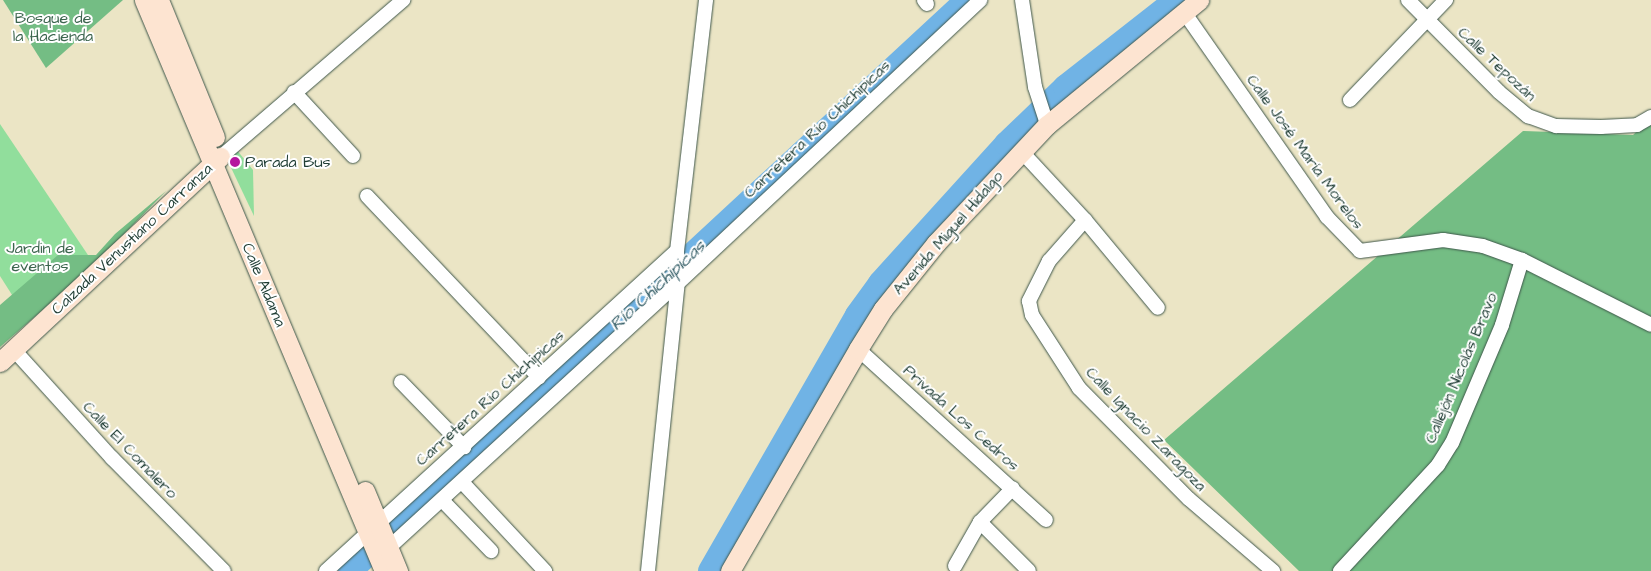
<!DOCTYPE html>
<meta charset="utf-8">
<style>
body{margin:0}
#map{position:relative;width:1651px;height:571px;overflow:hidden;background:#ebe5c5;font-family:"Architects Daughter",sans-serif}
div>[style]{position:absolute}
.green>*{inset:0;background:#91de9c}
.forest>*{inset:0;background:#74bd84}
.river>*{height:24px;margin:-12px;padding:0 12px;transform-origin:12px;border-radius:12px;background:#70b3e5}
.roads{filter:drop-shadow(0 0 1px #3e564a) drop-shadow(0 0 1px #3e564a)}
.street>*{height:14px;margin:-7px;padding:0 7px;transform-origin:7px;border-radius:7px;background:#fff}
.secondary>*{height:19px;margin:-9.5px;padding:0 9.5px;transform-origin:9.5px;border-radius:9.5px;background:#fde4d1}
.dots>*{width:14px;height:14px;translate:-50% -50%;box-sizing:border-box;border:2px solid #fff;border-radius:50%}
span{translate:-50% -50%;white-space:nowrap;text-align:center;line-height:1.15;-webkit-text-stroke:4px #fff;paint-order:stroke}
.park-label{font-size:16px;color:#3c654e}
.street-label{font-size:16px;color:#1f3d34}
.poi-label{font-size:16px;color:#1f3d34}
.left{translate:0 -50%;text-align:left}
.water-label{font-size:18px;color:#376069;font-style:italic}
</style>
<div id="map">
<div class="green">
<div style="clip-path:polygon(0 124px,92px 261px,28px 320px,0 276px)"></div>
<div style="clip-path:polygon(236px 149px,253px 170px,254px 216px,225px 155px)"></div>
</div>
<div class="forest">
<div style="clip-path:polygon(3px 0,123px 0,46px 68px)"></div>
<div style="clip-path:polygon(1651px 118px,1651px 571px,1299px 571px,1164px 440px,1523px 131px,1633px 135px)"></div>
<div style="clip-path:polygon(166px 191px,93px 266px,0 347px,0 305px,58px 255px,96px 255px,115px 234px)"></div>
</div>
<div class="river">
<div style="left:350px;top:571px;width:841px;rotate:-42.78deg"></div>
<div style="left:710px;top:571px;width:295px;rotate:-60.1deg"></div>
<div style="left:857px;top:315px;width:39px;rotate:-54deg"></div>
<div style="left:880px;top:283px;width:188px;rotate:-47.8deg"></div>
<div style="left:1006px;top:144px;width:82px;rotate:-44deg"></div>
<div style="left:1065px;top:87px;width:141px;rotate:-38.1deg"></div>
</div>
<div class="roads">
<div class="street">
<div style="left:924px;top:0;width:5px;rotate:53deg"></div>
<div style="left:1022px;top:0;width:88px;rotate:81.5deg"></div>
<div style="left:1035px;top:87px;width:40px;rotate:72deg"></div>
<div style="left:1408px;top:0;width:129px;rotate:45.3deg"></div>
<div style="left:1499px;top:92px;width:38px;rotate:40deg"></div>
<div style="left:1528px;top:116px;width:30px;rotate:20deg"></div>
<div style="left:1556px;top:126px;width:45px;rotate:1.3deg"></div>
<div style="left:1601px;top:127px;width:36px;rotate:-3deg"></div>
<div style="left:1637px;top:125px;width:16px;rotate:-30deg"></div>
<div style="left:1184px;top:12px;width:250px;rotate:55.1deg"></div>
<div style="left:1327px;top:217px;width:47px;rotate:45.9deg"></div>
<div style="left:1360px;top:251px;width:84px;rotate:-7.5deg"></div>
<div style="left:1443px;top:240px;width:40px;rotate:8.5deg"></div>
<div style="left:1483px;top:246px;width:41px;rotate:19.7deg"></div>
<div style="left:1522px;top:260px;width:144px;rotate:26.7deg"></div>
<div style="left:294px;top:92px;width:87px;rotate:47.3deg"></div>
<div style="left:1350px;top:100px;width:139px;rotate:-46.2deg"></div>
<div style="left:1021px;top:151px;width:94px;rotate:47.2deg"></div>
<div style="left:1085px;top:220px;width:114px;rotate:50.3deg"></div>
<div style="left:223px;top:155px;width:238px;rotate:-40.7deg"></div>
<div style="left:367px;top:196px;width:250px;rotate:46.5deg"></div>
<div style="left:1085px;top:220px;width:55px;rotate:131.3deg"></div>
<div style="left:1049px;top:261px;width:45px;rotate:116.6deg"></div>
<div style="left:1029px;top:301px;width:14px;rotate:78deg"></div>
<div style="left:1032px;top:315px;width:87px;rotate:57.2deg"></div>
<div style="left:1079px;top:388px;width:156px;rotate:45.3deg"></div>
<div style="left:1189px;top:499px;width:111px;rotate:40.6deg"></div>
<div style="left:858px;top:349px;width:254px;rotate:42.3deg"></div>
<div style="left:14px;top:350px;width:146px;rotate:47.8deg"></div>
<div style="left:112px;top:458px;width:159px;rotate:45.3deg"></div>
<div style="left:401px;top:382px;width:91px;rotate:45.9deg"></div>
<div style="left:462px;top:482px;width:122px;rotate:47deg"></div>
<div style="left:442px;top:500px;width:71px;rotate:46.1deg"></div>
<div style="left:980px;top:522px;width:69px;rotate:45deg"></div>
<div style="left:383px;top:553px;width:400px;rotate:-42.5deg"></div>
<div style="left:678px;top:283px;width:414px;rotate:-43.1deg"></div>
<div style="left:955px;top:566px;width:51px;rotate:-60.4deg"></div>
<div style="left:980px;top:522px;width:47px;rotate:-45.9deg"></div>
<div style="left:326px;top:571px;width:475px;rotate:-42.4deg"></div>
<div style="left:648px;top:571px;width:290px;rotate:-84.1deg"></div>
<div style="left:678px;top:283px;width:32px;rotate:-92deg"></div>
<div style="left:677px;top:251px;width:253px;rotate:-83.4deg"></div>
<div style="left:1340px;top:571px;width:144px;rotate:-47.2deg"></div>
<div style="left:1438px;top:465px;width:26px;rotate:-58deg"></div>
<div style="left:1452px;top:443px;width:128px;rotate:-67deg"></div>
<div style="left:1502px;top:325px;width:68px;rotate:-72.9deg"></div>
</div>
<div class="secondary">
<div style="left:144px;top:0;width:619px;rotate:67.2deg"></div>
<div style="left:159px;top:0;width:148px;rotate:67.8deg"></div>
<div style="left:0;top:362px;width:301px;rotate:-43deg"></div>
<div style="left:365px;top:491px;width:87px;rotate:67.6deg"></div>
<div style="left:730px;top:571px;width:256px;rotate:-60deg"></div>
<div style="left:858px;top:349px;width:47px;rotate:-58deg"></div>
<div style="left:883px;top:309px;width:85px;rotate:-51.2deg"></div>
<div style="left:936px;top:243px;width:162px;rotate:-46.8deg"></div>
<div style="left:1047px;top:125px;width:197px;rotate:-39.4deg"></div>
</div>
</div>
<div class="dots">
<div style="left:235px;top:162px;background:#b5179e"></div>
</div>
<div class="park-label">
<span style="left:53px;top:27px">Bosque de<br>la Hacienda</span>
<span style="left:40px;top:257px">Jardin de<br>eventos</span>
</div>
<div class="street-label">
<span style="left:1497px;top:64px;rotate:43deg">Calle Tepozán</span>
<span style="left:817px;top:129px;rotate:-43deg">Carretera Río Chichipicas</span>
<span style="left:1305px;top:152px;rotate:54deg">Calle José María Morelos</span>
<span style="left:948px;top:233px;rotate:-49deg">Avenida Miguel Hidalgo</span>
<span style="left:132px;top:239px;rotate:-43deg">Calzada Venustiano Carranza</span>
<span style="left:264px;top:285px;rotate:67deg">Calle Aldama</span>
<span style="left:1461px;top:368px;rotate:-67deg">Callejón Nicolás Bravo</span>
<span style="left:490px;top:398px;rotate:-42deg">Carretera Río Chichipicas</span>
<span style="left:961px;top:418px;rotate:42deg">Privada Los Cedros</span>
<span style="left:1146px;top:429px;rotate:46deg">Calle Ignacio Zaragoza</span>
<span style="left:130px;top:450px;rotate:46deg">Calle El Comalero</span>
</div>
<div class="poi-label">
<span class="left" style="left:245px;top:162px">Parada Bus</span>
</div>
<div class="water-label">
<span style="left:658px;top:286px;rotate:-43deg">Río Chichipicas</span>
</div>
</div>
